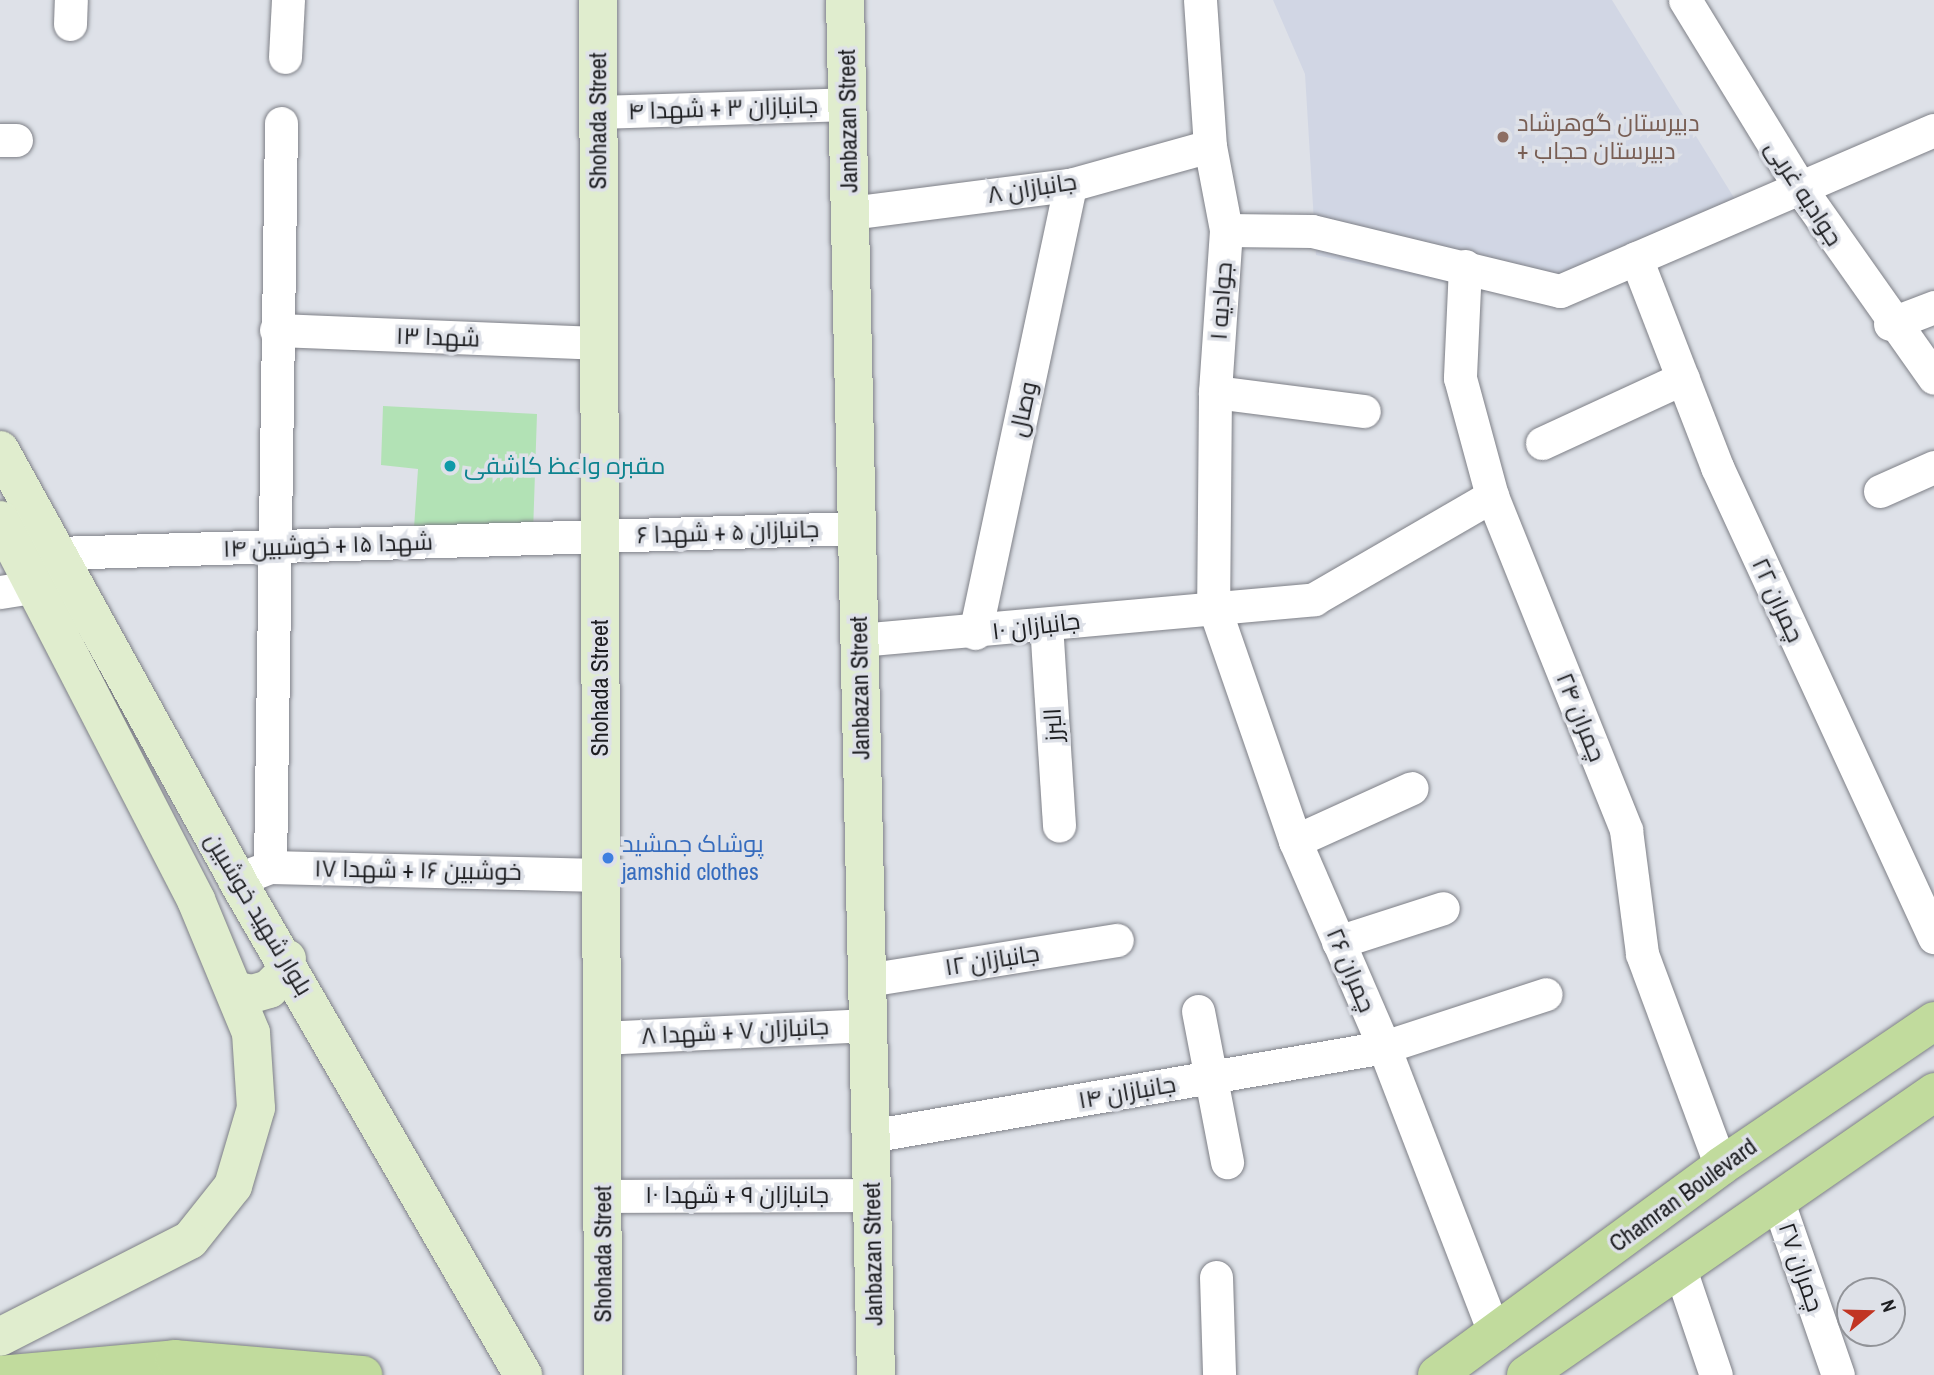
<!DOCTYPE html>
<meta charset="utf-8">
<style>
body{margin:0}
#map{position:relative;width:1934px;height:1375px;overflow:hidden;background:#dee1e8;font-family:"Archivo Narrow",Cairo,sans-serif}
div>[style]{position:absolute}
.built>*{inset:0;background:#d1d6e4}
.green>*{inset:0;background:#b2e2b5}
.roads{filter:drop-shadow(0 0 2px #7e8087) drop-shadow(0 0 2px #7e8087)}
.minor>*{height:33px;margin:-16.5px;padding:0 16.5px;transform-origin:16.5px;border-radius:16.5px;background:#fff}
.secondary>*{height:38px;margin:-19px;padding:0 19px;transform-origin:19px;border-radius:19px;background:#e0edce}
.primary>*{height:38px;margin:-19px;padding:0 19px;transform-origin:19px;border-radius:19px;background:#c1db9d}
.dots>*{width:19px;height:19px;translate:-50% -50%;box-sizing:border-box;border:4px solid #dee1e8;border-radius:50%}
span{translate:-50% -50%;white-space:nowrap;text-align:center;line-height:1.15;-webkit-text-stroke:7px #dee1e8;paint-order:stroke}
.street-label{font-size:24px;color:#1d1e21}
.education-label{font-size:24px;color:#785e54}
.left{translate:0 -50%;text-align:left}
.culture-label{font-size:24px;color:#0d838f}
.shop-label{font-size:24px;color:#366cbe}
.north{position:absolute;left:1836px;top:1277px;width:70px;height:70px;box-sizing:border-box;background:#dee1e8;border:2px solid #919398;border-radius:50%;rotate:71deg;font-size:19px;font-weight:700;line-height:28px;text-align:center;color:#1d1e21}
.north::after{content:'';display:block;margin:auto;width:24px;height:32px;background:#c13523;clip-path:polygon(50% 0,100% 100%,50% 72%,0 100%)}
</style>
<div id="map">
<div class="built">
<div style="clip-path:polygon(1273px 0,1612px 0,1736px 201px,1547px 304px,1316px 255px,1305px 74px)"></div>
</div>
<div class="green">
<div style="clip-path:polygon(383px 406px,537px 414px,533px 533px,414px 528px,418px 469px,381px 465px)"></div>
</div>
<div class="roads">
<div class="minor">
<div style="left:1200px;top:0;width:146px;rotate:86.1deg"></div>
<div style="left:1210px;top:146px;width:86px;rotate:79.2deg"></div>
<div style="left:1226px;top:230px;width:162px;rotate:93.9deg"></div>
<div style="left:1215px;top:392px;width:212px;rotate:90.5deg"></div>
<div style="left:1213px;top:604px;width:251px;rotate:70.9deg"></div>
<div style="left:1295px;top:841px;width:224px;rotate:66.6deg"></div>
<div style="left:1384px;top:1047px;width:308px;rotate:68.9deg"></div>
<div style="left:1685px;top:0;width:220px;rotate:58.5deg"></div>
<div style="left:1800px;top:188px;width:232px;rotate:54.8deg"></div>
<div style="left:70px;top:24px;width:24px;rotate:-88deg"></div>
<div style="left:285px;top:57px;width:57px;rotate:-87deg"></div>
<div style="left:598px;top:112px;width:250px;rotate:-1.8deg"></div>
<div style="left:0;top:140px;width:16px"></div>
<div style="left:850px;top:213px;width:222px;rotate:-7.3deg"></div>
<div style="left:1070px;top:185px;width:145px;rotate:-15.6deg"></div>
<div style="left:1226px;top:230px;width:86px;rotate:0.7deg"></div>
<div style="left:1312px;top:231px;width:255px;rotate:13.6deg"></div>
<div style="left:1560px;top:291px;width:407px;rotate:-23.3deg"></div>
<div style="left:1636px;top:258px;width:224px;rotate:68.8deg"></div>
<div style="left:1717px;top:467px;width:518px;rotate:65.22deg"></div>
<div style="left:1465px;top:266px;width:112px;rotate:92.6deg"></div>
<div style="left:1460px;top:378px;width:122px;rotate:74.8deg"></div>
<div style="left:1492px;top:496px;width:360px;rotate:68.1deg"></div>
<div style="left:1626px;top:830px;width:125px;rotate:82.6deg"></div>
<div style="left:1642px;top:954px;width:226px;rotate:69.6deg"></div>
<div style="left:1890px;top:324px;width:47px;rotate:-21.1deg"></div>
<div style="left:276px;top:330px;width:323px;rotate:2.3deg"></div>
<div style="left:1215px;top:392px;width:150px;rotate:7.3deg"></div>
<div style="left:1542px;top:443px;width:155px;rotate:-24.7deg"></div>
<div style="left:1880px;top:491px;width:59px;rotate:-24deg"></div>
<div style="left:57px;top:553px;width:800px;rotate:-1.79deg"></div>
<div style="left:0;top:592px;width:38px;rotate:-9deg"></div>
<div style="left:1046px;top:624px;width:202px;rotate:86.3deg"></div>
<div style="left:975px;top:633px;width:458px;rotate:-78deg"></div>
<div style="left:859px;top:640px;width:457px;rotate:-5.1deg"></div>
<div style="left:1314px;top:599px;width:206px;rotate:-30.1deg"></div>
<div style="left:1295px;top:841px;width:128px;rotate:-24.4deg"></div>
<div style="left:270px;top:867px;width:744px;rotate:-89.15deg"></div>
<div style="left:249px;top:875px;width:22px;rotate:-21deg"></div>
<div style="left:270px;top:867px;width:331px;rotate:1.4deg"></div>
<div style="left:1338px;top:942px;width:110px;rotate:-17.9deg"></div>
<div style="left:867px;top:980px;width:253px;rotate:-9.1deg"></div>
<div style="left:1198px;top:1011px;width:154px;rotate:79.1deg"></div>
<div style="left:602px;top:1038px;width:266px;rotate:-2.8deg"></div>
<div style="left:870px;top:1136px;width:522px;rotate:-9.82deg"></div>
<div style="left:1384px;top:1047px;width:170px;rotate:-18.1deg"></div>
<div style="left:602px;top:1196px;width:270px;rotate:-0.2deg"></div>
<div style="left:1777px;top:1199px;width:186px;rotate:70.9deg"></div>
<div style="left:1679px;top:1266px;width:115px;rotate:71.3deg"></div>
<div style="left:1216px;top:1277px;width:98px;rotate:88.2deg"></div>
</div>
<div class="secondary">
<div style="left:598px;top:0;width:1375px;rotate:89.79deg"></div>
<div style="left:845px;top:0;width:1375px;rotate:88.71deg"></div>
<div style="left:0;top:450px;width:491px;rotate:61.1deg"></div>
<div style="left:237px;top:880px;width:572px;rotate:59.98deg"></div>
<div style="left:0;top:520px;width:428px;rotate:62.7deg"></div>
<div style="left:196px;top:900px;width:144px;rotate:67.5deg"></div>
<div style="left:251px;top:1033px;width:75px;rotate:86.2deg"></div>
<div style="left:256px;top:1108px;width:81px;rotate:106.4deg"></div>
<div style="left:233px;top:1186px;width:69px;rotate:128.5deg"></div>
<div style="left:190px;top:1240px;width:213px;rotate:153deg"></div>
<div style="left:234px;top:990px;width:18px;rotate:13deg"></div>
<div style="left:252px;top:994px;width:18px;rotate:-16deg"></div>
<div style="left:269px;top:989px;width:18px;rotate:-45deg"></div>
<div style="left:282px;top:976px;width:18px;rotate:-74deg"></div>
</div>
<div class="primary">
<div style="left:0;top:1375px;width:176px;rotate:-5.2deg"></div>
<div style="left:175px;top:1359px;width:189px;rotate:4.9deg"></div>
<div style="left:1437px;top:1375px;width:353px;rotate:-36.3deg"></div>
<div style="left:1721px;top:1166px;width:258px;rotate:-34.2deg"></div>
<div style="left:1526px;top:1375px;width:497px;rotate:-34.7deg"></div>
</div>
</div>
<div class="dots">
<div style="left:1503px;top:137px;background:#8d6e63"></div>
<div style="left:450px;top:466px;background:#0f9aa8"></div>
<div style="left:608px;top:858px;background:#3f7fe0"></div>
</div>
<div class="street-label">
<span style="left:723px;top:108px;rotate:-2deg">جانبازان ۳ + شهدا ۴</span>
<span style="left:598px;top:121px;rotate:-90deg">Shohada Street</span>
<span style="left:848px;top:121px;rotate:-91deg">Janbazan Street</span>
<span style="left:1032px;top:188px;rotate:-9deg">جانبازان ۸</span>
<span style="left:1804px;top:193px;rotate:57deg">جوادیه غربی</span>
<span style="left:1221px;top:301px;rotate:-86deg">جوادیه ۱</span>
<span style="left:438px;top:337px;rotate:2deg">شهدا ۱۳</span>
<span style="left:1023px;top:409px;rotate:-78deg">وصال</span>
<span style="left:728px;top:532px;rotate:-2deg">جانبازان ۵ + شهدا ۶</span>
<span style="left:328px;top:545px;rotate:-2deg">شهدا ۱۵ + خوشبین ۱۴</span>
<span style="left:1778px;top:600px;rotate:65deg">چمران ۲۲</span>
<span style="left:1036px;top:626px;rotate:-7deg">جانبازان ۱۰</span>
<span style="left:600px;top:688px;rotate:-90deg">Shohada Street</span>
<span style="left:860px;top:688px;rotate:-91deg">Janbazan Street</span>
<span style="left:1581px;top:717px;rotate:68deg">چمران ۲۴</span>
<span style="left:1053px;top:725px;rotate:-93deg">البرز</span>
<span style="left:418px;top:870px;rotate:1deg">خوشبین ۱۶ + شهدا ۱۷</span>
<span style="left:259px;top:914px;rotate:59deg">بلوار شهید خوشبین</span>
<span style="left:992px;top:960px;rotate:-9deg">جانبازان ۱۲</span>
<span style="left:1351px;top:970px;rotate:67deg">چمران ۲۶</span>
<span style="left:735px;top:1031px;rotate:-3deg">جانبازان ۷ + شهدا ۸</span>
<span style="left:1127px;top:1092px;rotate:-10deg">جانبازان ۱۴</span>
<span style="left:737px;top:1195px">جانبازان ۹ + شهدا ۱۰</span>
<span style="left:1683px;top:1195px;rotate:-36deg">Chamran Boulevard</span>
<span style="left:603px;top:1254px;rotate:-90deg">Shohada Street</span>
<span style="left:873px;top:1254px;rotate:-91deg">Janbazan Street</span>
<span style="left:1801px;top:1267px;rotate:71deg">چمران ۲۷</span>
</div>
<div class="education-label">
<span class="left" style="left:1517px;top:137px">دبیرستان گوهرشاد<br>+ دبیرستان حجاب</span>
</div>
<div class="culture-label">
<span class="left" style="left:464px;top:466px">مقبره واعظ کاشفی</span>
</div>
<div class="shop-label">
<span class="left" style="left:622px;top:858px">پوشاک جمشید<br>jamshid clothes</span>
</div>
<div class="north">N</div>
</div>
